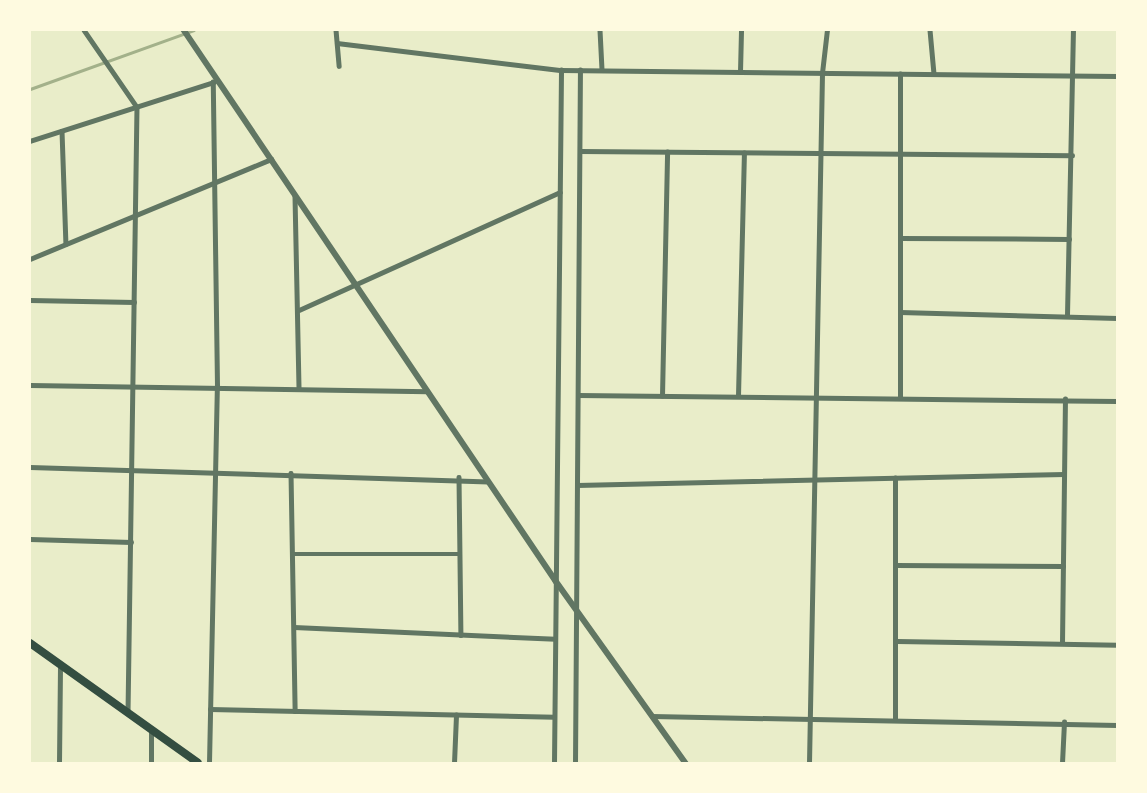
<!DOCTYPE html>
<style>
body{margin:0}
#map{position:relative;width:1147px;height:793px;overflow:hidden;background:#e9edc9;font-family:"Space Grotesk",sans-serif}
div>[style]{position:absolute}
.stream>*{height:3px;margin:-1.5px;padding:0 1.5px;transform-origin:1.5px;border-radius:1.5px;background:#a3b18a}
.minor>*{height:4.5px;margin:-2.25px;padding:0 2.25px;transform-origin:2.25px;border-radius:2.25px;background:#617663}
.tertiary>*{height:5.5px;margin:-2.75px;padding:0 2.75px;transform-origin:2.75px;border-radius:2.75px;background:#617663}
.primary>*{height:8px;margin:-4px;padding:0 4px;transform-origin:4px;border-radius:4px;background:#344e41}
span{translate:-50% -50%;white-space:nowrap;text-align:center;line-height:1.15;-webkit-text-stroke:5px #fefae0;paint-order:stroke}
.frame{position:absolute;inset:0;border:31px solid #fefae0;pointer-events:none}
</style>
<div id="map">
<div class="stream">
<div style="left:30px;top:89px;width:174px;rotate:-19.8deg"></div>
</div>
<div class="minor">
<div style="left:84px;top:30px;width:93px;rotate:55.5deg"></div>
<div style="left:137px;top:107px;width:606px;rotate:90.85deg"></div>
<div style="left:336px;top:30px;width:36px;rotate:85deg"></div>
<div style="left:600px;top:30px;width:40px;rotate:87.1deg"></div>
<div style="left:930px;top:30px;width:44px;rotate:84.8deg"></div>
<div style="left:337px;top:43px;width:226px;rotate:6.9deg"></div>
<div style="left:561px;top:70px;width:556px;rotate:0.62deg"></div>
<div style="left:740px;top:72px;width:42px;rotate:-88.6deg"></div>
<div style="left:62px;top:131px;width:113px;rotate:88deg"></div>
<div style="left:30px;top:141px;width:193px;rotate:-17.8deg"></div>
<div style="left:580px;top:151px;width:492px;rotate:0.5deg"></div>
<div style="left:295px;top:196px;width:191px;rotate:88.8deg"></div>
<div style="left:900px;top:238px;width:169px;rotate:0.3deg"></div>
<div style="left:30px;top:259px;width:261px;rotate:-22.5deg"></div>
<div style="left:30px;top:300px;width:104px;rotate:1.1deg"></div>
<div style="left:299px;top:310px;width:286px;rotate:-24.3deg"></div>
<div style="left:900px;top:312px;width:217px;rotate:1.6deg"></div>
<div style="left:1067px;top:315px;width:285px;rotate:-88.8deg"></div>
<div style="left:30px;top:385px;width:397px;rotate:0.9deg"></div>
<div style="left:578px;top:395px;width:539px;rotate:0.64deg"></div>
<div style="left:662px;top:396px;width:244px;rotate:-88.8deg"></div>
<div style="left:738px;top:396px;width:243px;rotate:-88.6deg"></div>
<div style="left:900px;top:398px;width:324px;rotate:-90deg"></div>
<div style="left:30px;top:467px;width:458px;rotate:1.8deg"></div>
<div style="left:291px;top:473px;width:238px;rotate:89deg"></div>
<div style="left:459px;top:477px;width:158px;rotate:89.3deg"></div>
<div style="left:577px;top:485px;width:487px;rotate:-1.3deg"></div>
<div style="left:30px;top:539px;width:101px;rotate:1.7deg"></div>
<div style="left:293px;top:554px;width:167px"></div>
<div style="left:896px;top:565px;width:167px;rotate:0.3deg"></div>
<div style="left:294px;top:627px;width:261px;rotate:2.6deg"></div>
<div style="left:897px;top:641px;width:220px;rotate:1deg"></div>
<div style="left:1062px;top:643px;width:244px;rotate:-89.3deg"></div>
<div style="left:210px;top:709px;width:344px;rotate:1.3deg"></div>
<div style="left:652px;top:716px;width:465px;rotate:1.1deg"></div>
<div style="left:895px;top:719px;width:241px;rotate:-90deg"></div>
<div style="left:59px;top:763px;width:99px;rotate:-89.4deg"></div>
<div style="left:151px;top:763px;width:34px;rotate:-90deg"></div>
<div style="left:209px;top:763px;width:377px;rotate:-88.8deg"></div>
<div style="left:217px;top:386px;width:304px;rotate:-90.8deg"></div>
<div style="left:454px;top:763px;width:48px;rotate:-87.6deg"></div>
<div style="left:554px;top:763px;width:693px;rotate:-89.42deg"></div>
<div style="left:575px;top:763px;width:693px;rotate:-89.59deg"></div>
<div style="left:809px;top:763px;width:690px;rotate:-88.92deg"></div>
<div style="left:822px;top:73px;width:43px;rotate:-83.4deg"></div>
<div style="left:1062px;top:763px;width:41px;rotate:-87.2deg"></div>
</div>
<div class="tertiary">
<div style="left:184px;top:30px;width:665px;rotate:55.98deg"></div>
<div style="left:556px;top:581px;width:224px;rotate:54.5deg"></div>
</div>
<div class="primary">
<div style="left:30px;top:643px;width:206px;rotate:35.5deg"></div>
</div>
<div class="frame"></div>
</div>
